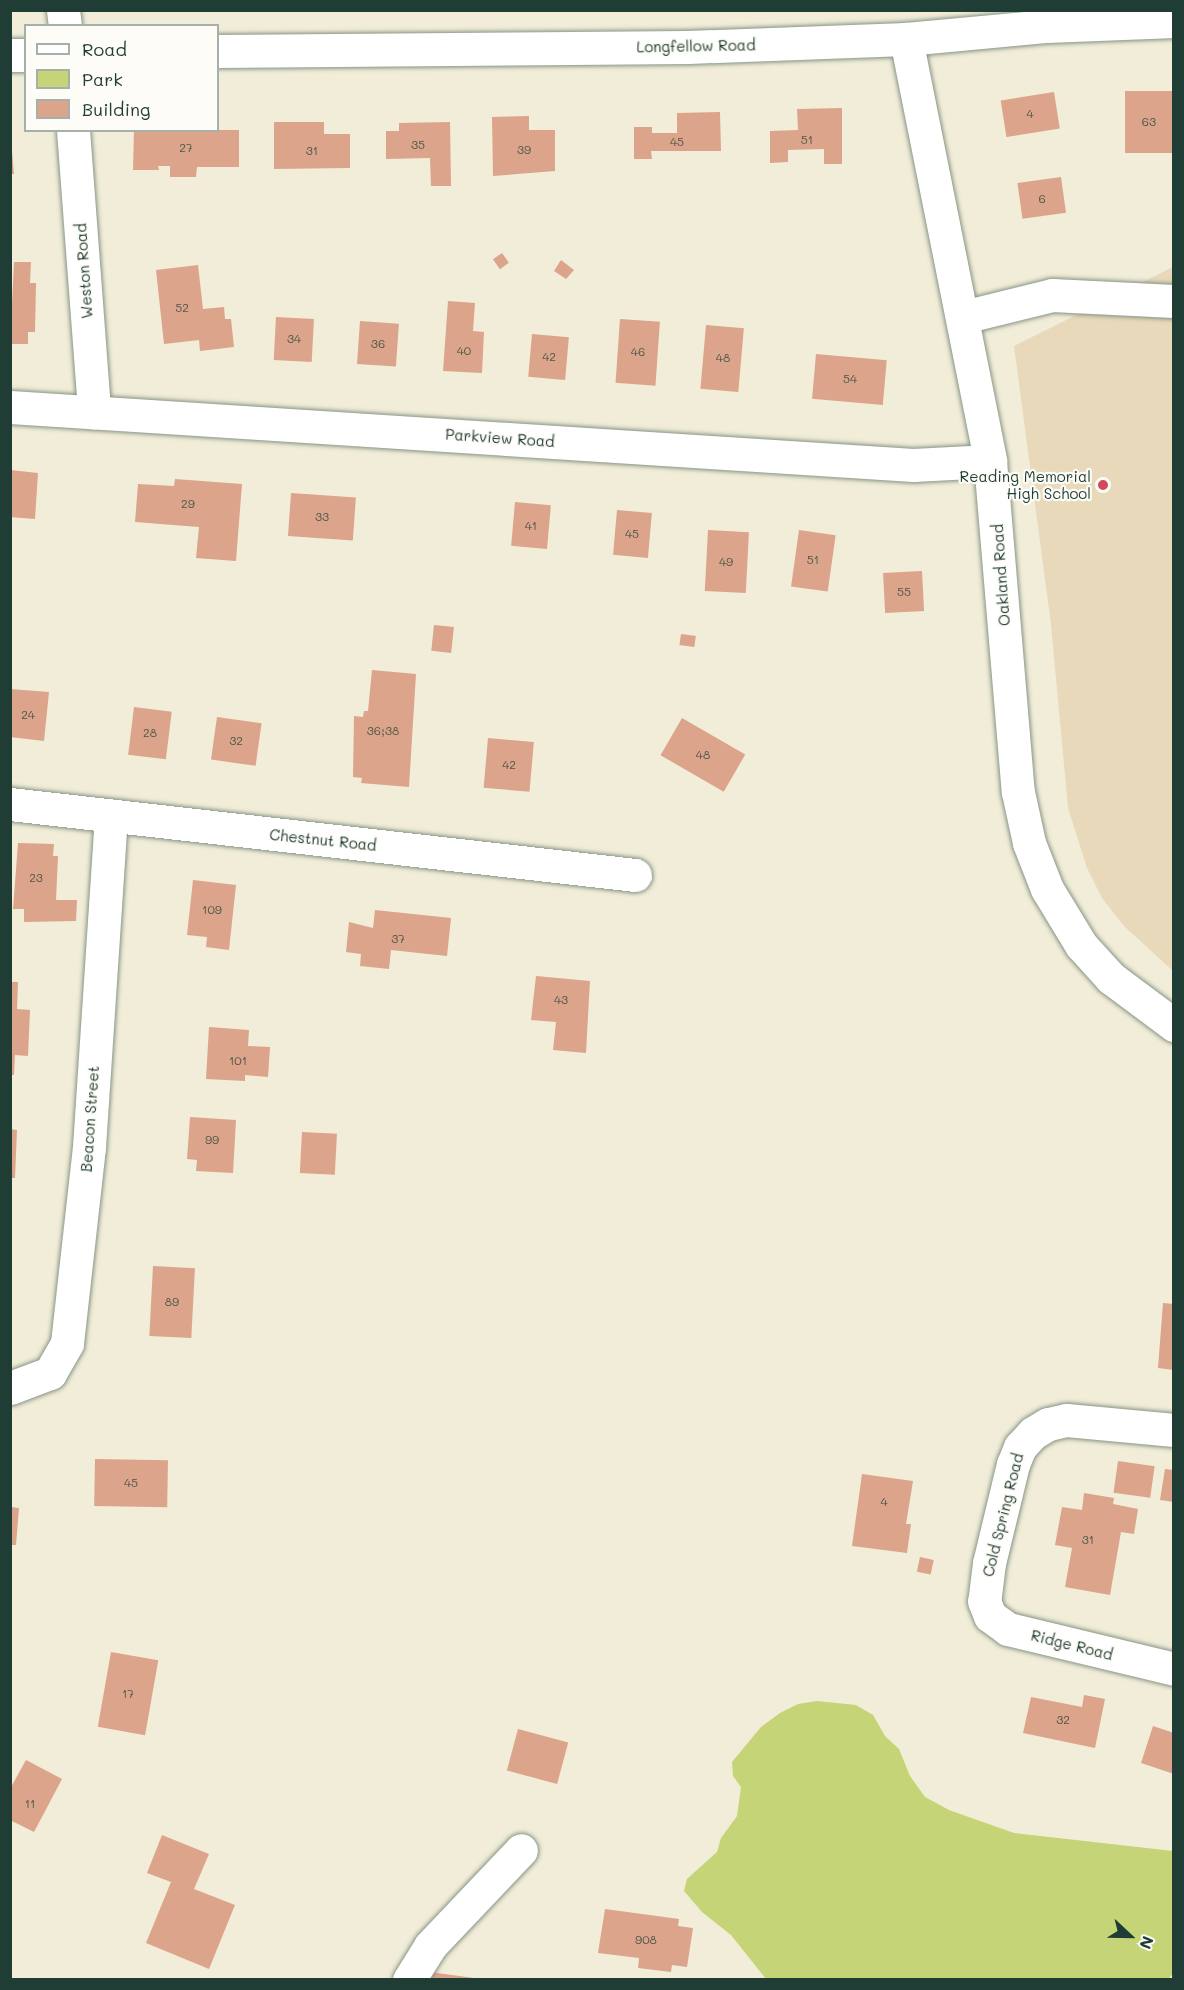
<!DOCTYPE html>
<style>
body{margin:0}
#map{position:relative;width:1184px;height:1990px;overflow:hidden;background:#f1edd8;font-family:Mali,sans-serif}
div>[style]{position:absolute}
.built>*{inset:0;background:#e8d9ba}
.green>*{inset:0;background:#c5d476}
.building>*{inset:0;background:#dca48a;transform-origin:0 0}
.roads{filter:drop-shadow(0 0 2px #889586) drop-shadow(0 0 2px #889586)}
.minor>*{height:33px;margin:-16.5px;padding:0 16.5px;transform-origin:16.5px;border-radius:16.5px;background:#fff}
.dots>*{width:16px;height:16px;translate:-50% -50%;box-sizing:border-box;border:3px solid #fdfcf7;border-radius:50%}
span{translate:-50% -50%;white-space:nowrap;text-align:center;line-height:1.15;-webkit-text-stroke:4.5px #fdfcf7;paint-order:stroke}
.number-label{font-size:12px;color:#4e574a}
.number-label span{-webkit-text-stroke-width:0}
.street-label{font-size:15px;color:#1f3d34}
.poi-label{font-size:15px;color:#1f3d34}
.right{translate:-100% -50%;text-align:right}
.frame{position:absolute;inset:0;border:12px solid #1f3d34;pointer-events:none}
.legend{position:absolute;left:24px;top:24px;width:195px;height:108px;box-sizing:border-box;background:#fdfcf7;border:2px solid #a4b0a9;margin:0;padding:8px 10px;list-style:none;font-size:18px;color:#1f3d34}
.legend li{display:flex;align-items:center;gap:12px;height:30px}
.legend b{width:30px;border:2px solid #a4b0a9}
.north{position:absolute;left:1100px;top:1906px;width:60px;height:60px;-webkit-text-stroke:4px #fdfcf7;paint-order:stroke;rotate:112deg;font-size:16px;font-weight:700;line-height:24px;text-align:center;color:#1f3d34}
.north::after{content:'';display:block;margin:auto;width:21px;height:27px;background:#1f3d34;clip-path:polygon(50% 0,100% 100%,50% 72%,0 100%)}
</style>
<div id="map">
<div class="built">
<div style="clip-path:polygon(1173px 267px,1173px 971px,1124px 926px,1102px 898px,1087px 868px,1068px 808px,1051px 624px,1014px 346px)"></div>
</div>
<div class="green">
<div style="clip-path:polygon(817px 1701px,856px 1705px,873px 1715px,885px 1736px,899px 1749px,910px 1776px,925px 1797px,949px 1810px,1014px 1833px,1173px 1851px,1174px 1971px,1169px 1979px,766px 1979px,731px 1935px,702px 1912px,684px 1891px,687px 1879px,717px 1852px,721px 1838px,737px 1816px,741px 1787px,733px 1776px,732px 1762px,761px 1727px,780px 1713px,798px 1704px)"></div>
</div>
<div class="building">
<div style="left:1125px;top:91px;width:49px;height:62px"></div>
<div style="left:1054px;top:92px;width:37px;height:54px;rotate:81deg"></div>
<div style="clip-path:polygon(842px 108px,842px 164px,824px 164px,824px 149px,788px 150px,788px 162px,770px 163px,770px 131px,798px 130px,797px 109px)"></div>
<div style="clip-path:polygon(720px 112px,721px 151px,651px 151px,652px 159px,634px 159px,634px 127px,652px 127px,652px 133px,677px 133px,677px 113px)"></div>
<div style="clip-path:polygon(529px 116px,529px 130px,555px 130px,555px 171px,493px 176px,492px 117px)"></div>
<div style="clip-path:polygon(274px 122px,324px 122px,324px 134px,350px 134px,350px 168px,274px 169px)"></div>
<div style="clip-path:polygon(450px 122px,451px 186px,431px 186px,430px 158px,386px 159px,386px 131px,399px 131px,399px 123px)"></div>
<div style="clip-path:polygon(134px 130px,239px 130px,239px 167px,197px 167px,196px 177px,170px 177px,170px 166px,158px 166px,159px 170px,133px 170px)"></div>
<div style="clip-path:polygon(10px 151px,12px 151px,14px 174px,10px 174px)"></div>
<div style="left:1061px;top:177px;width:36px;height:44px;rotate:82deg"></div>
<div style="left:502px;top:253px;width:12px;height:11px;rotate:55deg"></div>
<div style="clip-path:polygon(561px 260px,574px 270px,566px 279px,554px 271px)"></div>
<div style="clip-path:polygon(14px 262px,31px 262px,30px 283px,36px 283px,35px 332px,28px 332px,28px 344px,10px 344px)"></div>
<div style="clip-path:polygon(198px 265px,203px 309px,224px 307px,225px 319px,231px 319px,234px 347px,200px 351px,199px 340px,164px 344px,156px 270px)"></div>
<div style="clip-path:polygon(448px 301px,475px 303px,473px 331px,484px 332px,482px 373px,443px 371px)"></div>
<div style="left:276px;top:317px;width:38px;height:43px;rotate:3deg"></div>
<div style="left:620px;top:319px;width:40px;height:64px;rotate:4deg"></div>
<div style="left:360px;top:321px;width:39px;height:43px;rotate:4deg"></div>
<div style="left:706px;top:325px;width:38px;height:64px;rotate:5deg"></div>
<div style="left:532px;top:334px;width:37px;height:43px;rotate:5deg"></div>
<div style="left:816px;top:354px;width:71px;height:45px;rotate:5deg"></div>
<div style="clip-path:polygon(10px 470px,38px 473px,35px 519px,10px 517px)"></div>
<div style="clip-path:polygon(175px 479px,242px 484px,236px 561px,196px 558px,199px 527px,135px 522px,138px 484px,174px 486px)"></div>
<div style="left:291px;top:493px;width:65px;height:43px;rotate:4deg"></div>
<div style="left:515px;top:502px;width:36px;height:44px;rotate:5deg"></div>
<div style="left:617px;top:510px;width:35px;height:45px;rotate:5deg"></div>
<div style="left:708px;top:530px;width:41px;height:61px;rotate:3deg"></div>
<div style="left:799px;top:530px;width:37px;height:57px;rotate:8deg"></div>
<div style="left:922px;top:571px;width:40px;height:39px;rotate:87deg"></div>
<div style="left:434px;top:625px;width:20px;height:26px;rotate:6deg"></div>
<div style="left:681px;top:634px;width:15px;height:11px;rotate:8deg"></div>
<div style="clip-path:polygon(372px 670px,416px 674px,409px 787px,361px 783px,362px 778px,353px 777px,354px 716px,363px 717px,364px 711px,368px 711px)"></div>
<div style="clip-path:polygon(10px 689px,49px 692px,44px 741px,10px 737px)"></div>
<div style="left:134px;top:707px;width:38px;height:48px;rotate:7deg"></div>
<div style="left:217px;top:717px;width:45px;height:43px;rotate:8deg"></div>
<div style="left:682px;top:718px;width:73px;height:43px;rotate:30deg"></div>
<div style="left:488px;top:738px;width:46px;height:50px;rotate:5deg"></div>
<div style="clip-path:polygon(18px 843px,54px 844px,53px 856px,58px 856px,56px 900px,77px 900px,76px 921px,24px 922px,24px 909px,13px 909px)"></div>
<div style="clip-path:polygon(193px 880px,236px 885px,229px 950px,206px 947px,207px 937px,187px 935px)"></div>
<div style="clip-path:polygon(375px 910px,451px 918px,447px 956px,391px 950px,389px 969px,360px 966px,361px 954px,346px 952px,349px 922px,373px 928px)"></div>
<div style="clip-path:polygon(536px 976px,590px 981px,586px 1053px,553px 1050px,556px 1022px,531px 1020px)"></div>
<div style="clip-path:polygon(10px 982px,18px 982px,17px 1009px,30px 1010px,28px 1056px,15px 1055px,14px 1075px,10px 1075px)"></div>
<div style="clip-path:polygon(209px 1027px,249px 1030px,248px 1046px,270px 1047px,268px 1077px,245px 1075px,245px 1081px,206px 1079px)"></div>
<div style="clip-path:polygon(190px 1117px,236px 1120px,233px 1173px,196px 1171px,197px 1160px,187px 1159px)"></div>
<div style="clip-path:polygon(10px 1129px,17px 1130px,15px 1178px,10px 1178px)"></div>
<div style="left:302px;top:1132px;width:35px;height:41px;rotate:3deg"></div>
<div style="left:153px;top:1266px;width:42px;height:70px;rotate:3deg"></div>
<div style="clip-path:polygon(1163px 1303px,1174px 1304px,1174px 1370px,1158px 1368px)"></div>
<div style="left:95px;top:1459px;width:73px;height:47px;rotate:1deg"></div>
<div style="left:1118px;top:1461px;width:37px;height:32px;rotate:8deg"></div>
<div style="clip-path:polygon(1165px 1469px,1174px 1470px,1174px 1502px,1160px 1500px)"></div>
<div style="clip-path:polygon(862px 1474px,913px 1481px,906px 1524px,911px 1524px,907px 1553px,852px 1546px)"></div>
<div style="clip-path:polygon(1084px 1493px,1114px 1498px,1113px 1504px,1138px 1509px,1134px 1534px,1121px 1532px,1110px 1595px,1065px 1587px,1072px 1548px,1055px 1545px,1062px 1507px,1082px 1510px)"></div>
<div style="clip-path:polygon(10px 1507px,19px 1508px,16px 1545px,10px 1545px)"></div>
<div style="left:920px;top:1557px;width:14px;height:15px;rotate:12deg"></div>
<div style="left:111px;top:1652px;width:48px;height:76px;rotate:10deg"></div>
<div style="clip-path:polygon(1084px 1695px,1105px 1699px,1095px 1748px,1023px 1733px,1031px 1697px,1082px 1707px)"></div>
<div style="clip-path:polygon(1153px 1726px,1174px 1733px,1174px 1774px,1141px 1763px)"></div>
<div style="left:518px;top:1729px;width:52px;height:43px;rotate:15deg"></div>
<div style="clip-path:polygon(26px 1760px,62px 1779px,34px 1832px,10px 1820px,10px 1789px)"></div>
<div style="clip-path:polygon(162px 1835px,209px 1854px,194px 1889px,235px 1905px,209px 1969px,146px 1943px,171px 1882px,147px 1873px)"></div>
<div style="clip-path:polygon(605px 1909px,679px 1919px,678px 1926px,693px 1928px,687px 1967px,672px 1965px,671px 1972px,638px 1968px,639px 1958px,598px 1953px)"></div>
<div style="clip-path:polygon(430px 1972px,474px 1978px,474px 1980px,429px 1980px)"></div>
</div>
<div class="roads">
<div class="minor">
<div style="left:63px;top:10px;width:16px;rotate:83deg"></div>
<div style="left:906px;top:39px;width:430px;rotate:78.7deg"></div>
<div style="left:990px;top:461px;width:332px;rotate:85.2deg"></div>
<div style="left:1018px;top:792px;width:52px;rotate:77.8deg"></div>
<div style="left:1029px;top:843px;width:49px;rotate:68.6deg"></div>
<div style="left:1047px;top:889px;width:66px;rotate:58.7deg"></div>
<div style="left:1081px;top:945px;width:45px;rotate:47.7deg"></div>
<div style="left:1111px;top:978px;width:79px;rotate:36.7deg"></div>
<div style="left:218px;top:51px;width:470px;rotate:-0.5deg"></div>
<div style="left:688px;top:47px;width:218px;rotate:-2.1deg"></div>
<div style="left:906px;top:39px;width:142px;rotate:-5.3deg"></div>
<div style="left:1047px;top:26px;width:127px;rotate:-2.3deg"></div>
<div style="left:10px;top:55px;width:16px"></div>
<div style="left:73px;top:130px;width:283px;rotate:85.7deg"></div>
<div style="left:963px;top:317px;width:92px;rotate:-13.9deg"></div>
<div style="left:1052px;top:295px;width:122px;rotate:2.8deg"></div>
<div style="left:10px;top:407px;width:905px;rotate:3.68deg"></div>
<div style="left:913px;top:465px;width:77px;rotate:-3deg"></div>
<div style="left:10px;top:804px;width:629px;rotate:6.48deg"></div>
<div style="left:10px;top:1388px;width:43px;rotate:-20.6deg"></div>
<div style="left:50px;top:1373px;width:34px;rotate:-60deg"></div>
<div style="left:67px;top:1343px;width:197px;rotate:-83.6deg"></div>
<div style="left:89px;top:1147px;width:332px;rotate:-86.2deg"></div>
<div style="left:1174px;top:1430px;width:108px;rotate:-174.7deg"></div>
<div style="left:1066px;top:1420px;width:18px;rotate:167deg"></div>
<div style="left:1048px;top:1424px;width:17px;rotate:149deg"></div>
<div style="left:1033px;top:1433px;width:19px;rotate:133deg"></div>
<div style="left:1020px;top:1447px;width:18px;rotate:112deg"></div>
<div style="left:1013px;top:1464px;width:102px;rotate:103.6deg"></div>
<div style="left:989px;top:1563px;width:38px;rotate:97deg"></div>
<div style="left:984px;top:1601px;width:16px;rotate:68deg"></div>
<div style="left:990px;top:1616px;width:22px;rotate:36deg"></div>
<div style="left:1008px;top:1629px;width:171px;rotate:13.5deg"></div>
<div style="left:409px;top:1980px;width:40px;rotate:-58deg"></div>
<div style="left:430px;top:1946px;width:132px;rotate:-46.5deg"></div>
</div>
</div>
<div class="dots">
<div style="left:1103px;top:485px;background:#d1495b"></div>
</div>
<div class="number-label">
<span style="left:1030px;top:114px">4</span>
<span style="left:1149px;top:122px">63</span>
<span style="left:807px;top:140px">51</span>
<span style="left:677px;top:142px">45</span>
<span style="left:418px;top:145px">35</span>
<span style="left:186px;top:148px">27</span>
<span style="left:524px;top:150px">39</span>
<span style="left:312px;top:151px">31</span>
<span style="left:1042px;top:199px">6</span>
<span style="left:182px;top:308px">52</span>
<span style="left:294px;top:339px">34</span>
<span style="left:378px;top:344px">36</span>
<span style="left:464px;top:351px">40</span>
<span style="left:638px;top:352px">46</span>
<span style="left:549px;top:357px">42</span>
<span style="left:723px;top:358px">48</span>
<span style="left:850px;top:379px">54</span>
<span style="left:188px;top:504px">29</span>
<span style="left:322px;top:517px">33</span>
<span style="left:531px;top:526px">41</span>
<span style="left:632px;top:534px">45</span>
<span style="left:813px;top:560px">51</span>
<span style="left:726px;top:562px">49</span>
<span style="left:904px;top:592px">55</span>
<span style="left:28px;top:715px">24</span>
<span style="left:383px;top:731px">36;38</span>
<span style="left:150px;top:733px">28</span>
<span style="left:236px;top:741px">32</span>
<span style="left:703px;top:755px">48</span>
<span style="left:509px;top:765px">42</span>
<span style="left:36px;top:878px">23</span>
<span style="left:212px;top:910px">109</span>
<span style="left:398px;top:939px">37</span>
<span style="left:561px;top:1000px">43</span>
<span style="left:238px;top:1061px">101</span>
<span style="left:212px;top:1140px">99</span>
<span style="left:172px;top:1302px">89</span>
<span style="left:131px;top:1483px">45</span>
<span style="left:884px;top:1502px">4</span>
<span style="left:1088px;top:1540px">31</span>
<span style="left:128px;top:1694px">17</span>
<span style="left:1063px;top:1720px">32</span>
<span style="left:30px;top:1804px">11</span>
<span style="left:646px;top:1940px">908</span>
</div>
<div class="street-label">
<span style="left:696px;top:46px;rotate:-1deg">Longfellow Road</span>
<span style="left:84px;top:271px;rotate:-94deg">Weston Road</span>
<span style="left:500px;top:438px;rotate:4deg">Parkview Road</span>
<span style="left:1001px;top:575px;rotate:-94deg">Oakland Road</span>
<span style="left:323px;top:840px;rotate:6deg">Chestnut Road</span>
<span style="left:90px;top:1119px;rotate:-86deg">Beacon Street</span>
<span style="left:1003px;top:1515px;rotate:-76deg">Cold Spring Road</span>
<span style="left:1072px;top:1645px;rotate:14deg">Ridge Road</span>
</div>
<div class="poi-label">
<span class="right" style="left:1091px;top:485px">Reading Memorial<br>High School</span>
</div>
<div class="frame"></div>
<ul class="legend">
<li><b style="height:8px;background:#fff"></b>Road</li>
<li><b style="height:16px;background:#c5d476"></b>Park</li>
<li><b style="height:16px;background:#dca48a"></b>Building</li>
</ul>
<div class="north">N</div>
</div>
